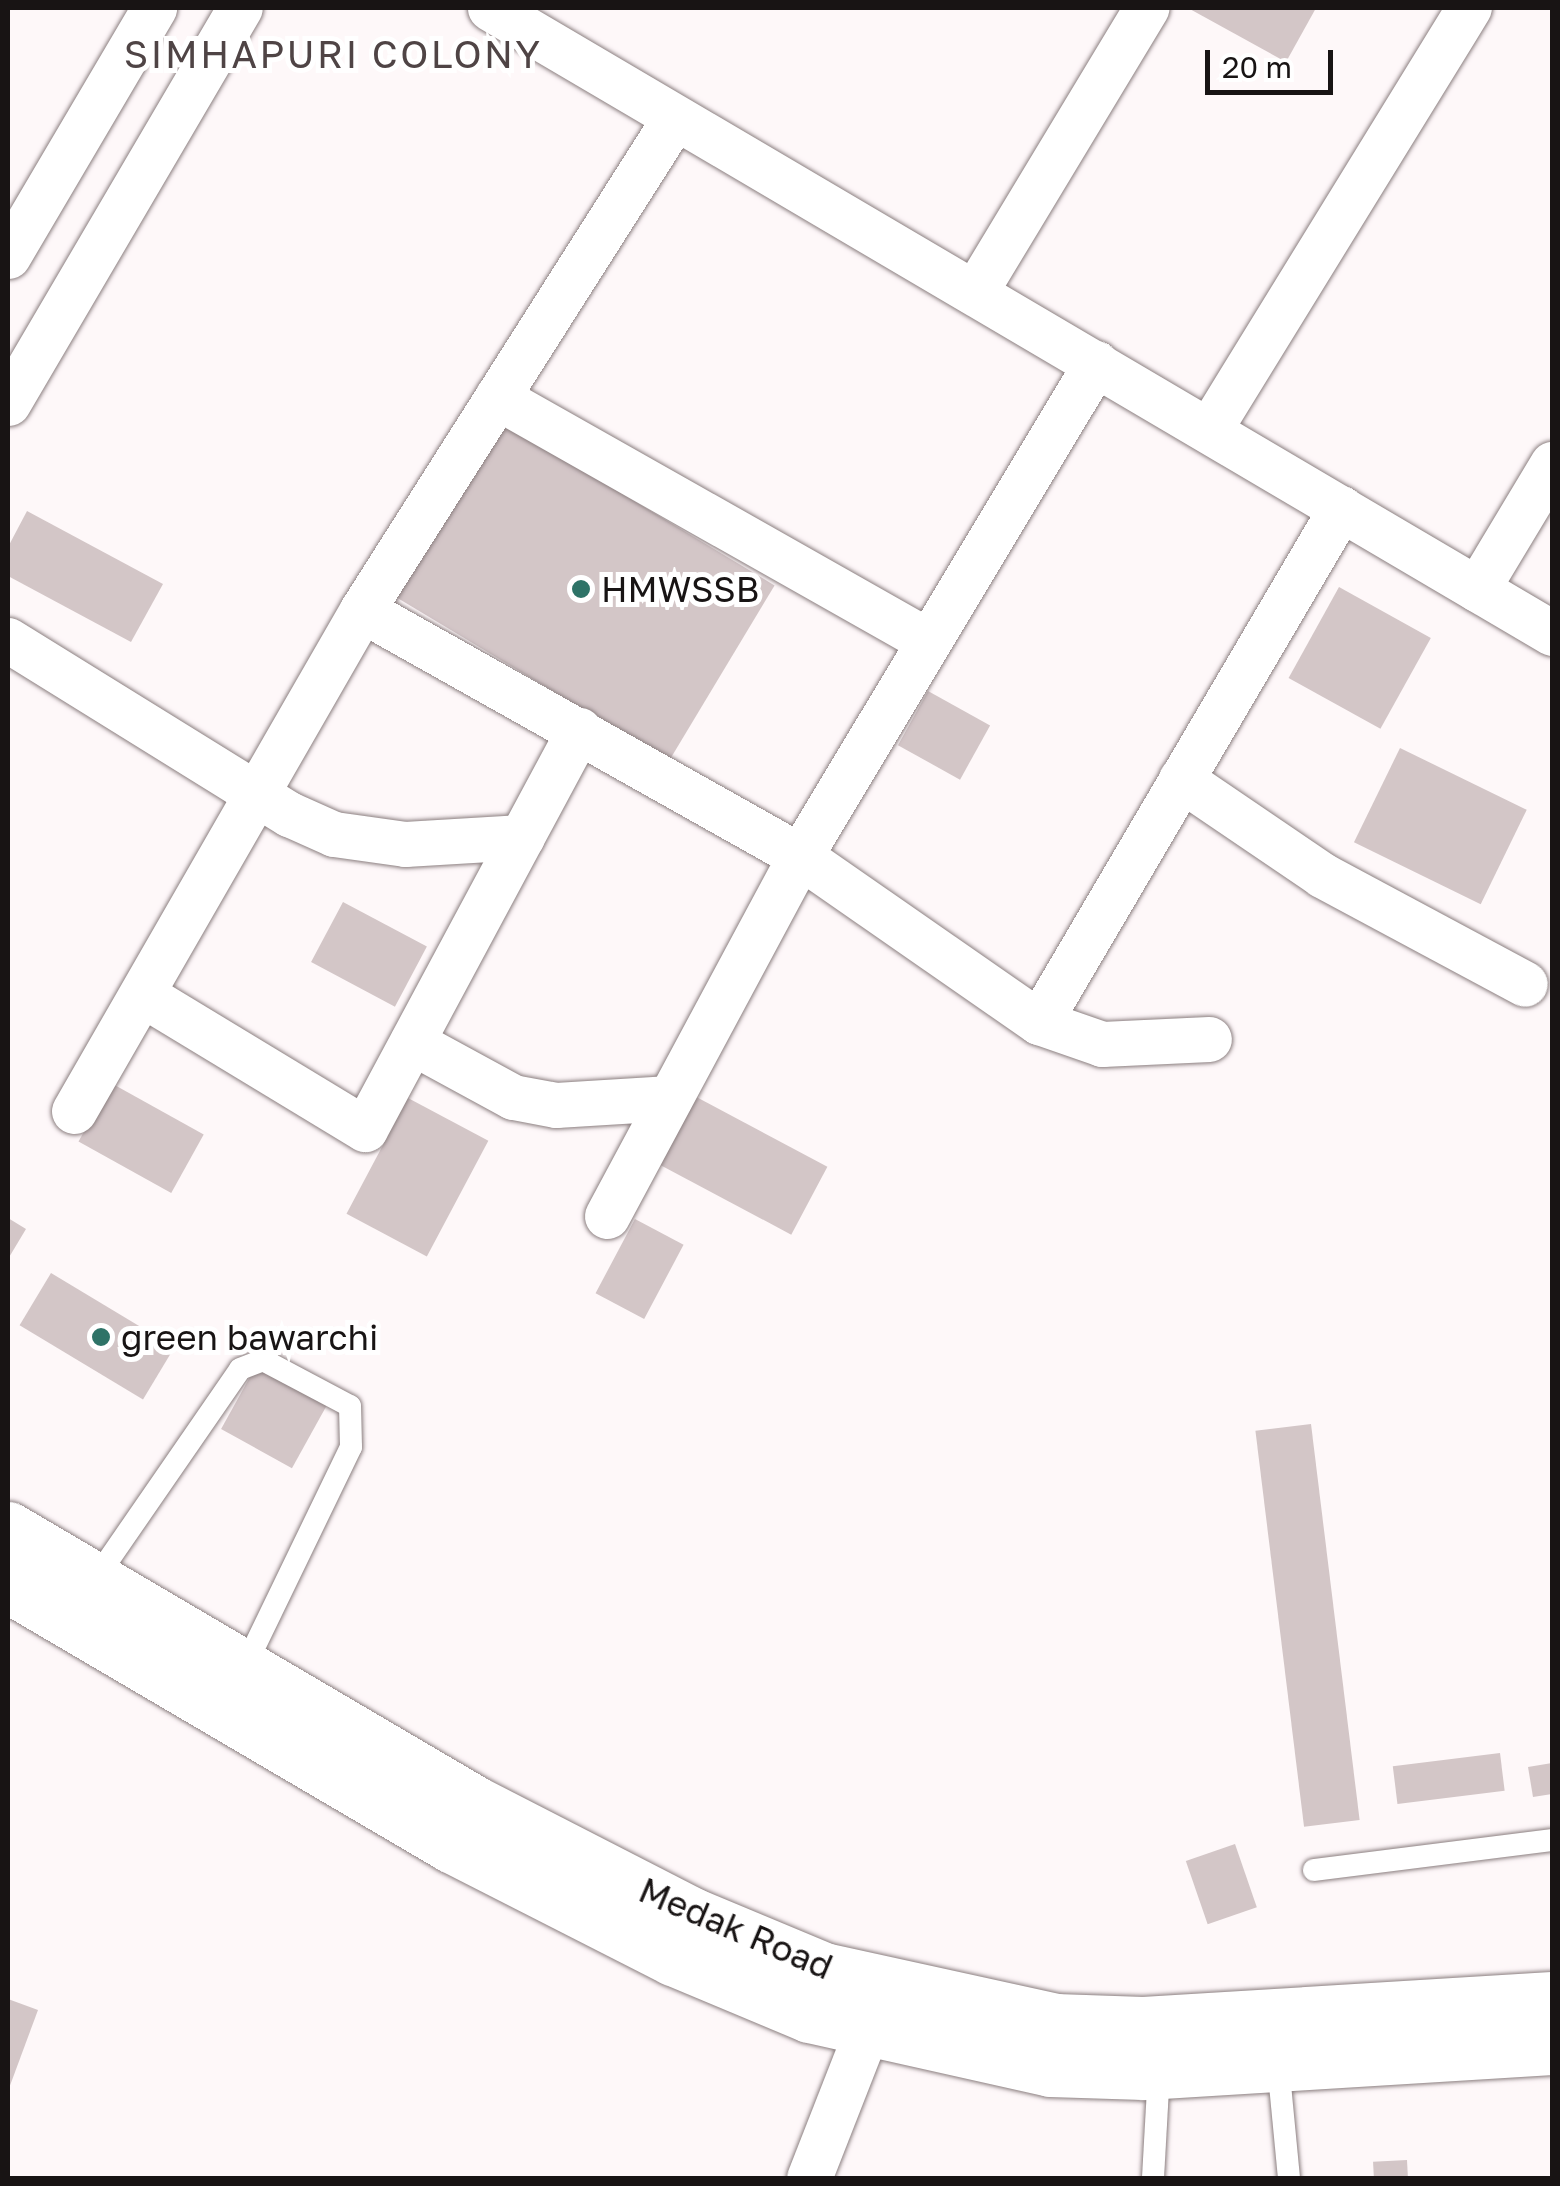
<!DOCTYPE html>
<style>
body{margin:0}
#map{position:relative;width:1560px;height:2186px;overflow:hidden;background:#fef8f9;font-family:"Golos Text",sans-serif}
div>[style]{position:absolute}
.building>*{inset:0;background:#d3c6c7;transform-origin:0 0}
.roads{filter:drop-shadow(0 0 2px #8b7f80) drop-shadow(0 0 2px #8b7f80)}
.service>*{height:22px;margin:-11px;padding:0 11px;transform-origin:11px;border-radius:11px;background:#fff}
.minor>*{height:45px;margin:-22.5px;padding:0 22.5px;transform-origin:22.5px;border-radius:22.5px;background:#fff}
.primary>*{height:55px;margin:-27.5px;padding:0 27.5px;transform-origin:27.5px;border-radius:27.5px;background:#fff}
.dots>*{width:28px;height:28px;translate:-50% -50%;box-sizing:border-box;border:5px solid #fff;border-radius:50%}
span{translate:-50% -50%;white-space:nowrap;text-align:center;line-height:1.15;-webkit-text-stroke:10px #fff;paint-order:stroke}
.poi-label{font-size:35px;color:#181414}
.left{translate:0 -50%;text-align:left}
.street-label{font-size:35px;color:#181414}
.neighbourhood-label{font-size:38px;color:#4f4445;letter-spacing:2.5px}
.frame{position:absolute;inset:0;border:10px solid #181414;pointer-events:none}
.scale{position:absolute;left:1205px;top:50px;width:128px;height:45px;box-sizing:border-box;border:5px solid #181414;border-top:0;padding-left:12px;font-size:30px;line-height:35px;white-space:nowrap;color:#181414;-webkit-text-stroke:8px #fff;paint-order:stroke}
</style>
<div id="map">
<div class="building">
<div style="clip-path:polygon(1188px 8px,1316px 8px,1286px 62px)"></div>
<div style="left:496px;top:418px;width:325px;height:205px;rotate:31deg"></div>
<div style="clip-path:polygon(27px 511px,163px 584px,131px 642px,8px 576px,8px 547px)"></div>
<div style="left:1339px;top:587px;width:105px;height:104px;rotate:29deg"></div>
<div style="left:928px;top:691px;width:71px;height:62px;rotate:29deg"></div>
<div style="left:1400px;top:748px;width:141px;height:105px;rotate:26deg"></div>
<div style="left:343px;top:902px;width:95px;height:68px;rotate:28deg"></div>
<div style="left:111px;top:1083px;width:106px;height:67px;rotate:29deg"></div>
<div style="left:687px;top:1092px;width:159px;height:77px;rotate:28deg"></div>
<div style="left:408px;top:1098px;width:91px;height:131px;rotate:28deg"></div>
<div style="clip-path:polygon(8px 1218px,26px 1229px,8px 1259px)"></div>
<div style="left:635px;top:1219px;width:55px;height:84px;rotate:28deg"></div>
<div style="left:51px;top:1273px;width:144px;height:61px;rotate:31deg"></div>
<div style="left:256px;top:1366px;width:81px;height:72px;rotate:29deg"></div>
<div style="left:1311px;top:1424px;width:399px;height:56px;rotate:83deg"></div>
<div style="left:1500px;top:1753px;width:38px;height:108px;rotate:83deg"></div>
<div style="clip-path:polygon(1552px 1763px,1552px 1794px,1533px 1797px,1528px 1767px)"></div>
<div style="left:1235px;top:1844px;width:67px;height:52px;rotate:71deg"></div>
<div style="clip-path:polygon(8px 1999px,38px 2010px,8px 2091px)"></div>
<div style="left:1407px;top:2160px;width:18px;height:34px;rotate:87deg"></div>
</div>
<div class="roads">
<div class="service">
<div style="left:94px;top:1581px;width:257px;rotate:-55.4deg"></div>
<div style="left:240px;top:1369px;width:25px;rotate:-21deg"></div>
<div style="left:263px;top:1360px;width:98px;rotate:27.9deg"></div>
<div style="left:350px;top:1406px;width:41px;rotate:88.6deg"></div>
<div style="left:351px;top:1447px;width:246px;rotate:115.8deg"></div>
<div style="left:1314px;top:1870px;width:240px;rotate:-7.2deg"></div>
<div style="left:1278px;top:2064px;width:115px;rotate:84.5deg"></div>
<div style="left:1153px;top:2178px;width:106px;rotate:-86.8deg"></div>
</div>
<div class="minor">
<div style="left:490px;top:8px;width:1232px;rotate:30.48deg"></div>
<div style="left:8px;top:256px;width:288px;rotate:-59.5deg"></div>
<div style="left:975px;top:292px;width:332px;rotate:-58.9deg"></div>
<div style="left:497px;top:397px;width:496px;rotate:29.5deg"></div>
<div style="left:8px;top:403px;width:458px;rotate:-59.6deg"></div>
<div style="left:1209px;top:430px;width:496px;rotate:-58.4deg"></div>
<div style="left:1477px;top:589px;width:146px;rotate:-59deg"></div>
<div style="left:362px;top:610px;width:502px;rotate:29.32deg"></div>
<div style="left:800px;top:856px;width:291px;rotate:34.8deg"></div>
<div style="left:1039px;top:1022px;width:67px;rotate:19.2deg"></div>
<div style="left:1102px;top:1044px;width:107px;rotate:-2.7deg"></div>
<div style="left:8px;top:640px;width:331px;rotate:31.8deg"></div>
<div style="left:289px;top:814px;width:49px;rotate:24deg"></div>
<div style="left:334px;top:834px;width:72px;rotate:8deg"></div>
<div style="left:405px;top:844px;width:117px;rotate:-3.4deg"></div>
<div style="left:1181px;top:779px;width:171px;rotate:34.2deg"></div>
<div style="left:1322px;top:875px;width:230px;rotate:28.2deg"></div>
<div style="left:145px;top:996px;width:257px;rotate:31.2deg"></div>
<div style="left:365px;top:1129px;width:453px;rotate:-61.8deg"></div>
<div style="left:1039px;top:1022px;width:596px;rotate:-59.56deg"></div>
<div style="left:412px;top:1042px;width:115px;rotate:28.6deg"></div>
<div style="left:513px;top:1097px;width:44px;rotate:10.5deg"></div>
<div style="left:556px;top:1105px;width:114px;rotate:-3.5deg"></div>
<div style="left:74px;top:1111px;width:578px;rotate:-60.11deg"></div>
<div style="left:362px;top:610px;width:582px;rotate:-57.57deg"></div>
<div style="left:607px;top:1216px;width:408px;rotate:-61.8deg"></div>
<div style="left:800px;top:856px;width:575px;rotate:-59.02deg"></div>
<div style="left:809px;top:2178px;width:159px;rotate:-68.6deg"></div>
</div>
<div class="primary">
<div style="left:8px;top:1529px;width:541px;rotate:30.45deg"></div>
<div style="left:474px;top:1803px;width:245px;rotate:27.2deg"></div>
<div style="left:692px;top:1915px;width:143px;rotate:22.6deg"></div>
<div style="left:824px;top:1970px;width:237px;rotate:12.4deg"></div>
<div style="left:1055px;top:2021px;width:88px;rotate:2deg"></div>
<div style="left:1143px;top:2024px;width:410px;rotate:-3.5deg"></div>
<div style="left:8px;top:1585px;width:514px;rotate:30.41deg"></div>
<div style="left:451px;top:1845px;width:249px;rotate:27deg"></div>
<div style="left:673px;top:1958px;width:147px;rotate:22.7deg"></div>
<div style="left:809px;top:2015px;width:247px;rotate:12.6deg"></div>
<div style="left:1050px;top:2069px;width:94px;rotate:1.8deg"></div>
<div style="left:1144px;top:2072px;width:409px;rotate:-3.5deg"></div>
</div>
</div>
<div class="dots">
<div style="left:581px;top:589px;background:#2e7367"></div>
<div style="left:101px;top:1337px;background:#2e7367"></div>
</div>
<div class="poi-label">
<span class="left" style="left:601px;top:589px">HMWSSB</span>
<span class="left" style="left:121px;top:1337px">green bawarchi</span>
</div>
<div class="street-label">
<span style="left:736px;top:1928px;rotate:23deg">Medak Road</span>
</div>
<div class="neighbourhood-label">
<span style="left:333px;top:54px">SIMHAPURI COLONY</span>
</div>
<div class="frame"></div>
<div class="scale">20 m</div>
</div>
